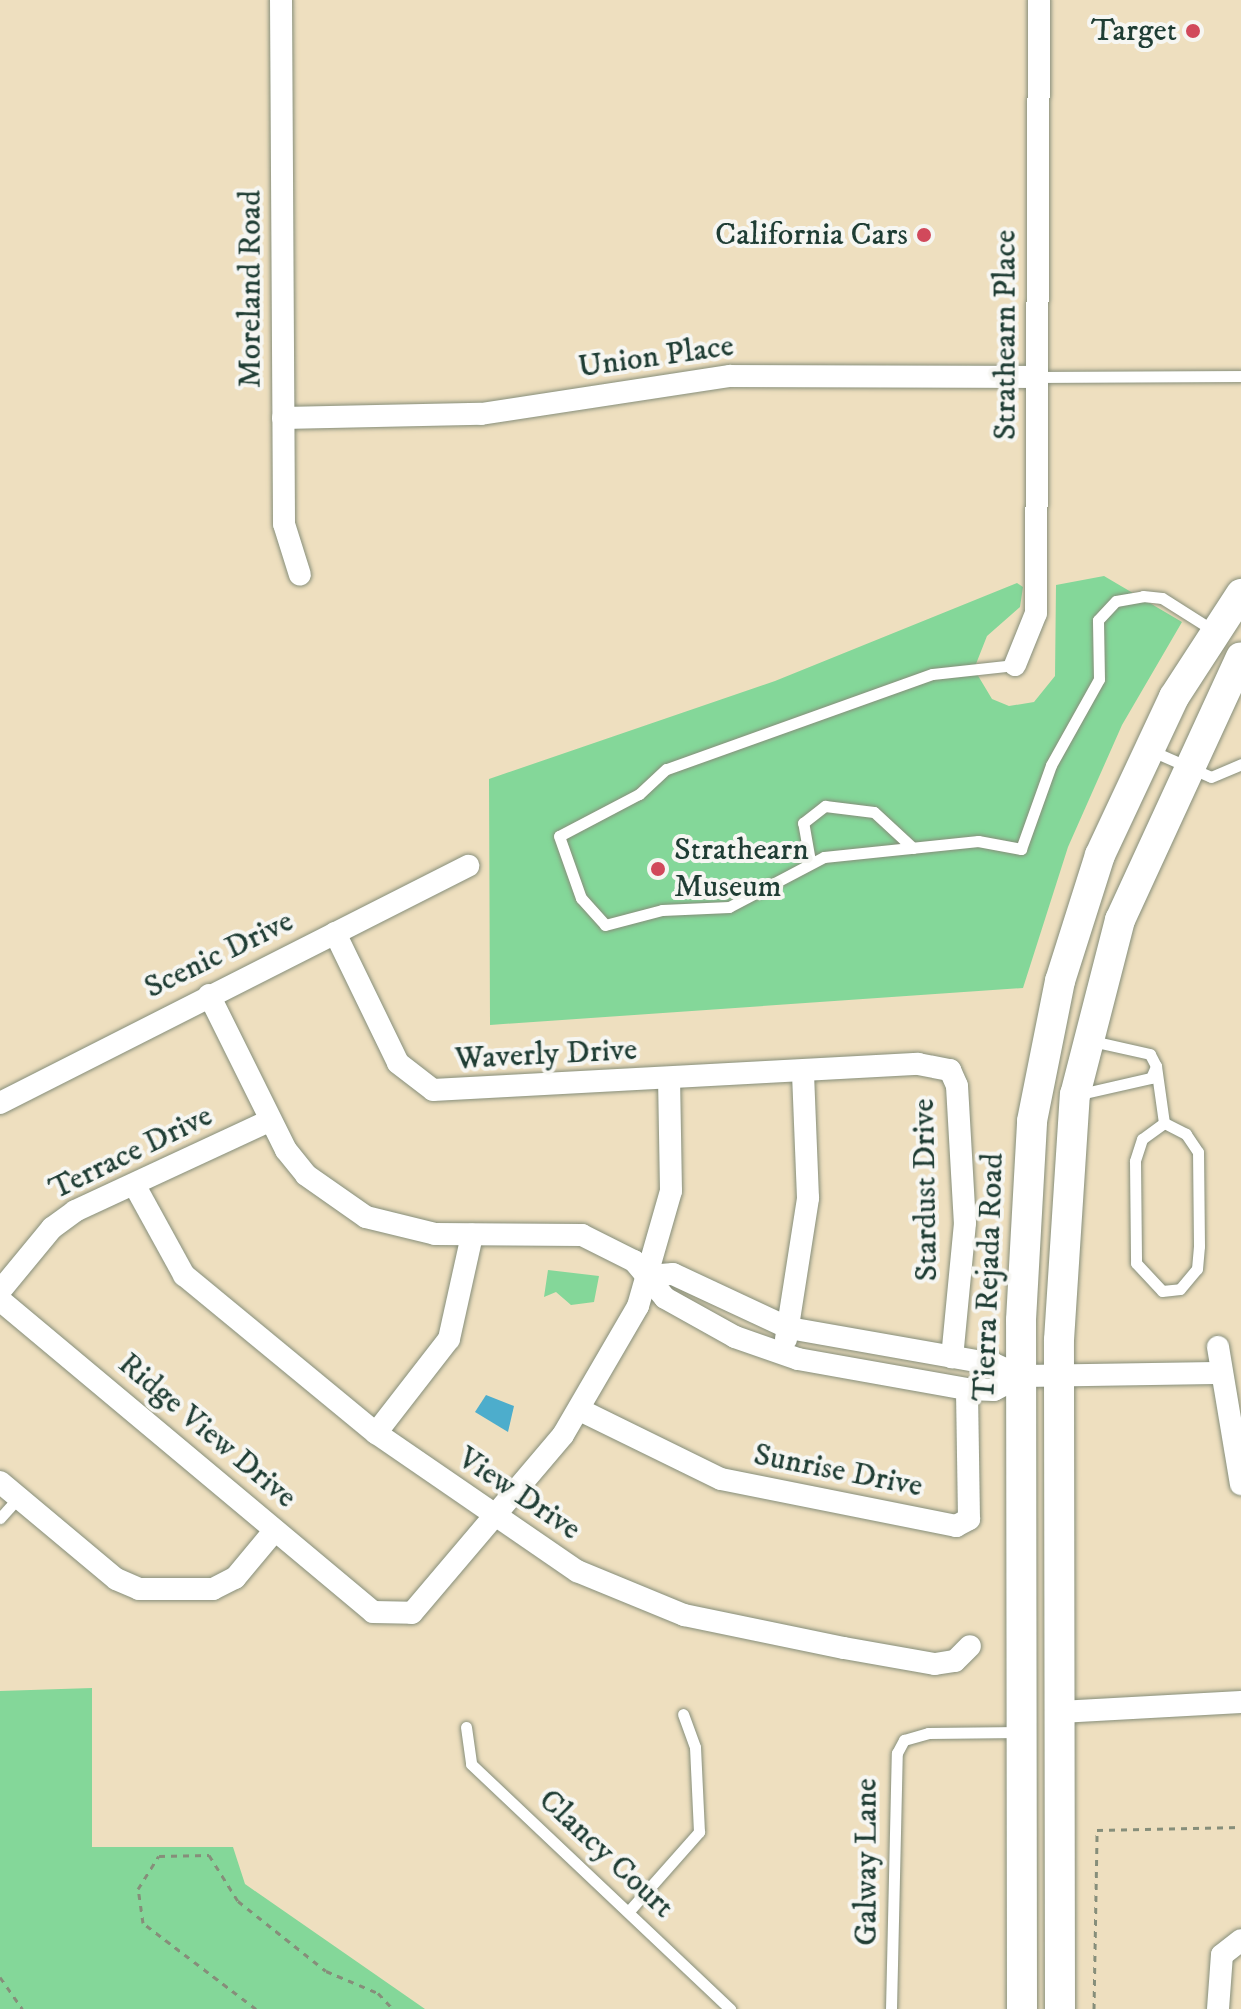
<!DOCTYPE html>
<style>
body{margin:0}
#map{position:relative;width:1241px;height:2009px;overflow:hidden;background:#eedfbf;font-family:"IM FELL DW Pica",serif}
div>[style]{position:absolute}
.green>*{inset:0;background:#84d799}
.water>*{inset:0;background:#4dadcc}
.path>*{height:3px;margin-top:-1.5px;transform-origin:0;background:repeating-linear-gradient(90deg,#868e7a 0 6px,transparent 0 12px)}
.roads{filter:drop-shadow(0 0 2px #868e7a) drop-shadow(0 0 2px #868e7a)}
.service>*{height:11px;margin:-5.5px;padding:0 5.5px;transform-origin:5.5px;border-radius:5.5px;background:#fff}
.minor>*{height:22px;margin:-11px;padding:0 11px;transform-origin:11px;border-radius:11px;background:#fff}
.secondary>*{height:30px;margin:-15px;padding:0 15px;transform-origin:15px;border-radius:15px;background:#fff}
.dots>*{width:22px;height:22px;translate:-50% -50%;box-sizing:border-box;border:4px solid #f6f6f2;border-radius:50%}
span{translate:-50% -50%;white-space:nowrap;text-align:center;line-height:1.15;-webkit-text-stroke:8px #f6f6f2;paint-order:stroke}
.poi-label{font-size:32px;color:#1f3d34}
.right{translate:-100% -50%;text-align:right}
.left{translate:0 -50%;text-align:left}
.street-label{font-size:32px;color:#1f3d34}
</style>
<div id="map">
<div class="green">
<div style="clip-path:polygon(1104px 576px,1182px 622px,1122px 725px,1068px 847px,1023px 988px,490px 1025px,489px 779px,775px 681px,1017px 583px,1023px 587px,1020px 607px,987px 636px,974px 669px,992px 699px,1009px 706px,1034px 702px,1055px 676px,1056px 585px)"></div>
<div style="clip-path:polygon(548px 1270px,599px 1276px,594px 1302px,571px 1305px,556px 1292px,544px 1297px)"></div>
<div style="clip-path:polygon(92px 1688px,92px 1847px,233px 1847px,245px 1884px,425px 2009px,0 2009px,0 1691px)"></div>
</div>
<div class="water">
<div style="clip-path:polygon(486px 1395px,514px 1406px,508px 1432px,475px 1412px)"></div>
</div>
<div class="path">
<div style="left:0;top:1977px;width:39px;rotate:55deg"></div>
<div style="left:256px;top:2009px;width:142px;rotate:-142.7deg"></div>
<div style="left:143px;top:1923px;width:34px;rotate:-98deg"></div>
<div style="left:138px;top:1889px;width:39px;rotate:-58deg"></div>
<div style="left:159px;top:1856px;width:50px;rotate:-1.1deg"></div>
<div style="left:209px;top:1855px;width:54px;rotate:57.8deg"></div>
<div style="left:238px;top:1901px;width:112px;rotate:38.5deg"></div>
<div style="left:326px;top:1971px;width:56px;rotate:22.9deg"></div>
<div style="left:378px;top:1993px;width:22px;rotate:47deg"></div>
<div style="left:1094px;top:2009px;width:179px;rotate:-89deg"></div>
<div style="left:1097px;top:1830px;width:144px;rotate:-1.2deg"></div>
</div>
<div class="roads">
<div class="service">
<div style="left:1037px;top:377px;width:204px;rotate:-0.3deg"></div>
<div style="left:1015px;top:665px;width:83px;rotate:173.8deg"></div>
<div style="left:932px;top:674px;width:282px;rotate:160.3deg"></div>
<div style="left:666px;top:769px;width:37px;rotate:137deg"></div>
<div style="left:639px;top:794px;width:90px;rotate:152.3deg"></div>
<div style="left:559px;top:836px;width:66px;rotate:70.5deg"></div>
<div style="left:581px;top:898px;width:36px;rotate:48deg"></div>
<div style="left:605px;top:925px;width:59px;rotate:-14.7deg"></div>
<div style="left:662px;top:910px;width:67px;rotate:-2.6deg"></div>
<div style="left:729px;top:907px;width:107px;rotate:-27.8deg"></div>
<div style="left:824px;top:857px;width:155px;rotate:-5.9deg"></div>
<div style="left:978px;top:841px;width:44px;rotate:10.5deg"></div>
<div style="left:1021px;top:849px;width:89px;rotate:-70.3deg"></div>
<div style="left:1051px;top:765px;width:98px;rotate:-60.8deg"></div>
<div style="left:1099px;top:679px;width:59px;rotate:-91deg"></div>
<div style="left:1098px;top:620px;width:26px;rotate:-47deg"></div>
<div style="left:1116px;top:601px;width:27px;rotate:-10deg"></div>
<div style="left:1143px;top:596px;width:19px;rotate:6deg"></div>
<div style="left:1162px;top:598px;width:62px;rotate:32.4deg"></div>
<div style="left:1152px;top:751px;width:64px;rotate:23.8deg"></div>
<div style="left:1211px;top:777px;width:33px;rotate:-23deg"></div>
<div style="left:810px;top:861px;width:39px;rotate:-100deg"></div>
<div style="left:803px;top:823px;width:28px;rotate:-38deg"></div>
<div style="left:825px;top:806px;width:49px;rotate:7deg"></div>
<div style="left:874px;top:812px;width:53px;rotate:42.7deg"></div>
<div style="left:1156px;top:1066px;width:58px;rotate:82deg"></div>
<div style="left:1164px;top:1123px;width:27px;rotate:144deg"></div>
<div style="left:1142px;top:1139px;width:23px;rotate:108deg"></div>
<div style="left:1135px;top:1161px;width:102px;rotate:89.4deg"></div>
<div style="left:1136px;top:1263px;width:38px;rotate:47deg"></div>
<div style="left:1162px;top:1291px;width:18px;rotate:-6deg"></div>
<div style="left:1180px;top:1289px;width:26px;rotate:-50deg"></div>
<div style="left:1197px;top:1269px;width:23px;rotate:-85deg"></div>
<div style="left:1199px;top:1246px;width:94px;rotate:-90.6deg"></div>
<div style="left:1198px;top:1152px;width:22px;rotate:-124deg"></div>
<div style="left:1186px;top:1134px;width:25px;rotate:-153deg"></div>
<div style="left:1076px;top:1095px;width:77px;rotate:-12.8deg"></div>
<div style="left:1151px;top:1078px;width:13px;rotate:-67deg"></div>
<div style="left:1156px;top:1066px;width:13px;rotate:-117deg"></div>
<div style="left:1150px;top:1054px;width:59px;rotate:-167.4deg"></div>
<div style="left:0;top:1518px;width:27px;rotate:-48deg"></div>
<div style="left:466px;top:1727px;width:37px;rotate:82deg"></div>
<div style="left:471px;top:1764px;width:357px;rotate:43.4deg"></div>
<div style="left:629px;top:1911px;width:106px;rotate:-48.5deg"></div>
<div style="left:699px;top:1832px;width:85px;rotate:-92.7deg"></div>
<div style="left:695px;top:1747px;width:35px;rotate:-110deg"></div>
<div style="left:891px;top:2009px;width:256px;rotate:-88.7deg"></div>
<div style="left:897px;top:1753px;width:15px;rotate:-62deg"></div>
<div style="left:904px;top:1740px;width:25px;rotate:-16deg"></div>
<div style="left:928px;top:1733px;width:93px;rotate:-0.6deg"></div>
</div>
<div class="minor">
<div style="left:281px;top:0;width:524px;rotate:89.67deg"></div>
<div style="left:284px;top:524px;width:53px;rotate:72.6deg"></div>
<div style="left:283px;top:418px;width:198px;rotate:-1.2deg"></div>
<div style="left:481px;top:414px;width:252px;rotate:-8.7deg"></div>
<div style="left:730px;top:376px;width:307px;rotate:0.2deg"></div>
<div style="left:1015px;top:665px;width:56px;rotate:-68deg"></div>
<div style="left:1036px;top:613px;width:613px;rotate:-89.72deg"></div>
<div style="left:335px;top:933px;width:144px;rotate:64.1deg"></div>
<div style="left:398px;top:1063px;width:44px;rotate:37.6deg"></div>
<div style="left:433px;top:1090px;width:486px;rotate:-3.1deg"></div>
<div style="left:918px;top:1064px;width:33px;rotate:11deg"></div>
<div style="left:950px;top:1070px;width:17px;rotate:66deg"></div>
<div style="left:957px;top:1086px;width:137px;rotate:86.7deg"></div>
<div style="left:965px;top:1223px;width:135px;rotate:95.5deg"></div>
<div style="left:209px;top:995px;width:173px;rotate:63.6deg"></div>
<div style="left:286px;top:1150px;width:32px;rotate:51deg"></div>
<div style="left:306px;top:1175px;width:73px;rotate:35deg"></div>
<div style="left:366px;top:1217px;width:71px;rotate:13.8deg"></div>
<div style="left:435px;top:1234px;width:147px;rotate:0.4deg"></div>
<div style="left:582px;top:1235px;width:58px;rotate:26.6deg"></div>
<div style="left:634px;top:1261px;width:48px;rotate:50deg"></div>
<div style="left:665px;top:1298px;width:80px;rotate:29.1deg"></div>
<div style="left:735px;top:1337px;width:67px;rotate:19.2deg"></div>
<div style="left:798px;top:1359px;width:172px;rotate:10.1deg"></div>
<div style="left:967px;top:1389px;width:27px;rotate:2deg"></div>
<div style="left:994px;top:1390px;width:30px;rotate:-28deg"></div>
<div style="left:0;top:1103px;width:525px;rotate:-26.86deg"></div>
<div style="left:135px;top:1186px;width:102px;rotate:61.2deg"></div>
<div style="left:184px;top:1275px;width:249px;rotate:39.5deg"></div>
<div style="left:376px;top:1433px;width:244px;rotate:34.5deg"></div>
<div style="left:577px;top:1571px;width:116px;rotate:22.4deg"></div>
<div style="left:684px;top:1615px;width:163px;rotate:11.7deg"></div>
<div style="left:844px;top:1648px;width:92px;rotate:10deg"></div>
<div style="left:935px;top:1664px;width:20px;rotate:-9deg"></div>
<div style="left:955px;top:1661px;width:21px;rotate:-45deg"></div>
<div style="left:649px;top:1276px;width:24px;rotate:-5deg"></div>
<div style="left:673px;top:1274px;width:128px;rotate:25deg"></div>
<div style="left:789px;top:1328px;width:208px;rotate:10deg"></div>
<div style="left:994px;top:1364px;width:29px;rotate:25deg"></div>
<div style="left:1020px;top:1376px;width:200px;rotate:-0.9deg"></div>
<div style="left:0;top:1291px;width:82px;rotate:-50.5deg"></div>
<div style="left:52px;top:1228px;width:29px;rotate:-36deg"></div>
<div style="left:75px;top:1211px;width:214px;rotate:-24.9deg"></div>
<div style="left:0;top:1300px;width:486px;rotate:39.9deg"></div>
<div style="left:373px;top:1612px;width:39px;rotate:1deg"></div>
<div style="left:412px;top:1613px;width:233px;rotate:-49.7deg"></div>
<div style="left:563px;top:1435px;width:149px;rotate:-59.8deg"></div>
<div style="left:638px;top:1306px;width:120px;rotate:-74deg"></div>
<div style="left:671px;top:1191px;width:110px;rotate:-91deg"></div>
<div style="left:786px;top:1339px;width:143px;rotate:-81.1deg"></div>
<div style="left:808px;top:1198px;width:126px;rotate:-92.3deg"></div>
<div style="left:1218px;top:1347px;width:139px;rotate:80.5deg"></div>
<div style="left:580px;top:1410px;width:157px;rotate:26.1deg"></div>
<div style="left:721px;top:1479px;width:240px;rotate:11.3deg"></div>
<div style="left:956px;top:1526px;width:15px;rotate:-28deg"></div>
<div style="left:969px;top:1519px;width:130px;rotate:-90.9deg"></div>
<div style="left:376px;top:1433px;width:119px;rotate:-52.2deg"></div>
<div style="left:449px;top:1339px;width:107px;rotate:-77.5deg"></div>
<div style="left:0;top:1482px;width:151px;rotate:39.9deg"></div>
<div style="left:116px;top:1579px;width:25px;rotate:23deg"></div>
<div style="left:139px;top:1589px;width:74px"></div>
<div style="left:213px;top:1589px;width:25px;rotate:-27deg"></div>
<div style="left:235px;top:1578px;width:62px;rotate:-50.2deg"></div>
<div style="left:1060px;top:1712px;width:181px;rotate:-3.2deg"></div>
<div style="left:1218px;top:2009px;width:54px;rotate:-85.8deg"></div>
<div style="left:1222px;top:1955px;width:24px;rotate:-38deg"></div>
</div>
<div class="secondary">
<div style="left:1022px;top:2009px;width:689px;rotate:-90.08deg"></div>
<div style="left:1021px;top:1320px;width:199px;rotate:-86.8deg"></div>
<div style="left:1032px;top:1121px;width:143px;rotate:-78.7deg"></div>
<div style="left:1060px;top:981px;width:132px;rotate:-72.4deg"></div>
<div style="left:1100px;top:855px;width:174px;rotate:-64.9deg"></div>
<div style="left:1174px;top:697px;width:123px;rotate:-57deg"></div>
<div style="left:1060px;top:2009px;width:669px;rotate:-90.09deg"></div>
<div style="left:1059px;top:1340px;width:246px;rotate:-86.3deg"></div>
<div style="left:1075px;top:1095px;width:181px;rotate:-75.6deg"></div>
<div style="left:1120px;top:920px;width:289px;rotate:-65.3deg"></div>
</div>
</div>
<div class="dots">
<div style="left:1193px;top:31px;background:#d1495b"></div>
<div style="left:924px;top:235px;background:#d1495b"></div>
<div style="left:658px;top:869px;background:#d1495b"></div>
</div>
<div class="poi-label">
<span class="right" style="left:1177px;top:31px">Target</span>
<span class="right" style="left:908px;top:235px">California Cars</span>
<span class="left" style="left:674px;top:869px">Strathearn<br>Museum</span>
</div>
<div class="street-label">
<span style="left:251px;top:289px;rotate:-90deg">Moreland Road</span>
<span style="left:1006px;top:335px;rotate:-90deg">Strathearn Place</span>
<span style="left:656px;top:357px;rotate:-8deg">Union Place</span>
<span style="left:219px;top:955px;rotate:-26deg">Scenic Drive</span>
<span style="left:546px;top:1055px;rotate:-3deg">Waverly Drive</span>
<span style="left:131px;top:1153px;rotate:-26deg">Terrace Drive</span>
<span style="left:926px;top:1190px;rotate:-91deg">Stardust Drive</span>
<span style="left:989px;top:1277px;rotate:-88deg">Tierra Rejada Road</span>
<span style="left:207px;top:1431px;rotate:40deg">Ridge View Drive</span>
<span style="left:838px;top:1471px;rotate:11deg">Sunrise Drive</span>
<span style="left:519px;top:1494px;rotate:34deg">View Drive</span>
<span style="left:606px;top:1854px;rotate:43deg">Clancy Court</span>
<span style="left:867px;top:1862px;rotate:-90deg">Galway Lane</span>
</div>
</div>
